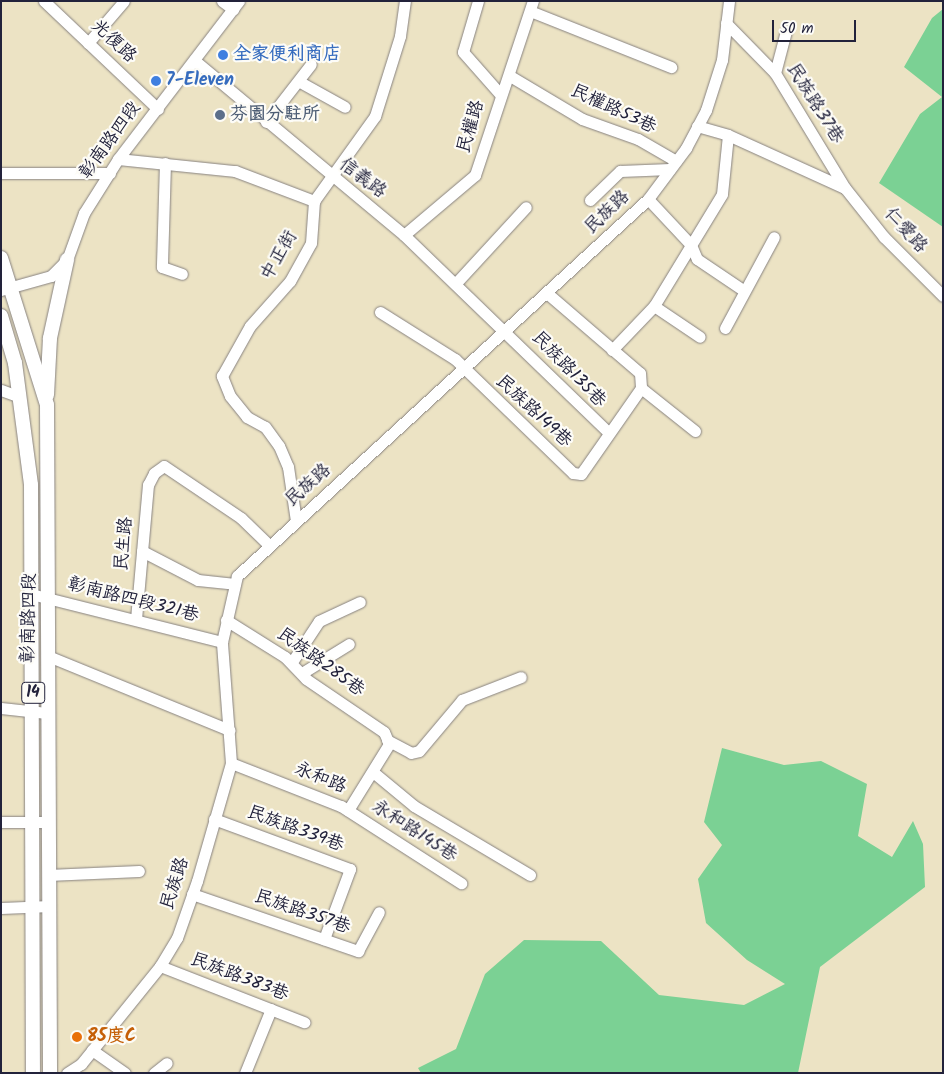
<!DOCTYPE html>
<meta charset="utf-8">
<style>
body{margin:0}
#map{position:relative;width:944px;height:1074px;overflow:hidden;background:#ece3c4;font-family:Kalam,"LXGW WenKai TC",sans-serif}
div>[style]{position:absolute}
.green>*{inset:0;background:#7bd194}
.roads{filter:drop-shadow(0 0 1px #878280) drop-shadow(0 0 1px #878280)}
.minor>*{height:11px;margin:-5.5px;padding:0 5.5px;transform-origin:5.5px;border-radius:5.5px;background:#fff}
.major>*{height:14px;margin:-7px;padding:0 7px;transform-origin:7px;border-radius:7px;background:#fff}
.dots>*{width:14px;height:14px;translate:-50% -50%;box-sizing:border-box;border:2px solid #fdfcf7;border-radius:50%}
span{translate:-50% -50%;white-space:nowrap;text-align:center;line-height:1.15;-webkit-text-stroke:4.5px #fdfcf7;paint-order:stroke}
.shield-label span{padding:1px 4px;background:#fdfcf7;border:1px solid;border-radius:4px;-webkit-text-stroke-width:0}
.shield-label{font-size:16px;color:#22223b;font-weight:700}
.street-label{font-size:18px;color:#22223b}
.shop-label{font-size:18px;color:#366cbe;font-weight:700}
.left{translate:0 -50%;text-align:left}
.service-label{font-size:18px;color:#4e5e75;font-weight:700}
.food-label{font-size:18px;color:#c56008;font-weight:700}
.frame{position:absolute;inset:0;border:2px solid #22223b;pointer-events:none}
.scale{position:absolute;left:772px;top:20px;width:84px;height:22px;box-sizing:border-box;border:2px solid #22223b;border-top:0;padding-left:6px;font-size:15px;line-height:18px;white-space:nowrap;color:#22223b;-webkit-text-stroke:4px #fdfcf7;paint-order:stroke}
</style>
<div id="map">
<div class="green">
<div style="clip-path:polygon(943px 9px,943px 227px,879px 183px,920px 114px,942px 97px,904px 67px,932px 18px)"></div>
<div style="clip-path:polygon(722px 748px,784px 765px,821px 761px,867px 784px,858px 836px,892px 857px,913px 821px,923px 844px,925px 887px,820px 967px,798px 1073px,421px 1073px,418px 1068px,456px 1049px,485px 974px,524px 940px,601px 941px,659px 995px,744px 1005px,785px 984px,747px 960px,706px 923px,698px 879px,722px 845px,704px 822px)"></div>
</div>
<div class="roads">
<div class="minor">
<div style="left:44px;top:1px;width:157px;rotate:43.5deg"></div>
<div style="left:222px;top:1px;width:14px;rotate:36deg"></div>
<div style="left:478px;top:1px;width:53px;rotate:106.4deg"></div>
<div style="left:463px;top:52px;width:56px;rotate:48.6deg"></div>
<div style="left:530px;top:11px;width:152px;rotate:21.7deg"></div>
<div style="left:726px;top:23px;width:70px;rotate:45.6deg"></div>
<div style="left:775px;top:73px;width:135px;rotate:58.7deg"></div>
<div style="left:845px;top:188px;width:63px;rotate:51.5deg"></div>
<div style="left:884px;top:237px;width:83px;rotate:45deg"></div>
<div style="left:88px;top:43px;width:55px;rotate:-49.4deg"></div>
<div style="left:194px;top:60px;width:273px;rotate:39.8deg"></div>
<div style="left:404px;top:235px;width:282px;rotate:44deg"></div>
<div style="left:775px;top:73px;width:43px;rotate:-75.3deg"></div>
<div style="left:510px;top:76px;width:84px;rotate:30.8deg"></div>
<div style="left:582px;top:119px;width:59px;rotate:19.7deg"></div>
<div style="left:638px;top:139px;width:44px;rotate:30.1deg"></div>
<div style="left:300px;top:82px;width:51px;rotate:29.1deg"></div>
<div style="left:266px;top:122px;width:73px;rotate:-52.2deg"></div>
<div style="left:697px;top:126px;width:32px;rotate:16deg"></div>
<div style="left:728px;top:135px;width:128px;rotate:24.4deg"></div>
<div style="left:118px;top:159px;width:118px;rotate:5.9deg"></div>
<div style="left:235px;top:171px;width:85px;rotate:20.8deg"></div>
<div style="left:165px;top:163px;width:104px;rotate:91.7deg"></div>
<div style="left:162px;top:267px;width:21px;rotate:19deg"></div>
<div style="left:1px;top:173px;width:109px"></div>
<div style="left:648px;top:199px;width:63px;rotate:46.9deg"></div>
<div style="left:691px;top:245px;width:15px;rotate:67deg"></div>
<div style="left:697px;top:259px;width:55px;rotate:34deg"></div>
<div style="left:590px;top:200px;width:42px;rotate:-44deg"></div>
<div style="left:620px;top:171px;width:50px;rotate:-2.3deg"></div>
<div style="left:404px;top:235px;width:93px;rotate:-40.2deg"></div>
<div style="left:475px;top:175px;width:183px;rotate:-71.6deg"></div>
<div style="left:456px;top:283px;width:103px;rotate:-47.4deg"></div>
<div style="left:1px;top:290px;width:52px;rotate:-15.6deg"></div>
<div style="left:51px;top:276px;width:23px;rotate:-45deg"></div>
<div style="left:67px;top:260px;width:50px;rotate:-70.1deg"></div>
<div style="left:84px;top:213px;width:64px;rotate:-57.8deg"></div>
<div style="left:118px;top:159px;width:199px;rotate:-52.6deg"></div>
<div style="left:548px;top:294px;width:121px;rotate:40.7deg"></div>
<div style="left:640px;top:373px;width:15px;rotate:86deg"></div>
<div style="left:641px;top:388px;width:69px;rotate:38.5deg"></div>
<div style="left:654px;top:306px;width:55px;rotate:34deg"></div>
<div style="left:380px;top:312px;width:89px;rotate:32.1deg"></div>
<div style="left:455px;top:359px;width:164px;rotate:44deg"></div>
<div style="left:573px;top:473px;width:8px;rotate:7deg"></div>
<div style="left:581px;top:474px;width:105px;rotate:-55.1deg"></div>
<div style="left:725px;top:328px;width:103px;rotate:-61.7deg"></div>
<div style="left:612px;top:350px;width:61px;rotate:-46.3deg"></div>
<div style="left:654px;top:306px;width:131px;rotate:-58.7deg"></div>
<div style="left:722px;top:194px;width:59px;rotate:-84.2deg"></div>
<div style="left:1px;top:390px;width:20px;rotate:20deg"></div>
<div style="left:296px;top:521px;width:55px;rotate:-98.4deg"></div>
<div style="left:288px;top:467px;width:23px;rotate:-113deg"></div>
<div style="left:279px;top:446px;width:24px;rotate:-126deg"></div>
<div style="left:265px;top:427px;width:21px;rotate:-151deg"></div>
<div style="left:247px;top:417px;width:27px;rotate:-129deg"></div>
<div style="left:230px;top:396px;width:22px;rotate:-112deg"></div>
<div style="left:222px;top:376px;width:57px;rotate:-60.8deg"></div>
<div style="left:250px;top:326px;width:60px;rotate:-48.4deg"></div>
<div style="left:290px;top:281px;width:43px;rotate:-61.1deg"></div>
<div style="left:311px;top:243px;width:42px;rotate:-85.9deg"></div>
<div style="left:314px;top:201px;width:105px;rotate:-54.3deg"></div>
<div style="left:375px;top:116px;width:84px;rotate:-72.6deg"></div>
<div style="left:400px;top:36px;width:35px;rotate:-82deg"></div>
<div style="left:142px;top:551px;width:63px;rotate:27.4deg"></div>
<div style="left:198px;top:580px;width:37px;rotate:6deg"></div>
<div style="left:35px;top:595px;width:193px;rotate:14.1deg"></div>
<div style="left:136px;top:619px;width:135px;rotate:-84.9deg"></div>
<div style="left:148px;top:485px;width:13px;rotate:-63deg"></div>
<div style="left:154px;top:473px;width:12px;rotate:-35deg"></div>
<div style="left:164px;top:466px;width:93px;rotate:34deg"></div>
<div style="left:241px;top:518px;width:37px;rotate:44deg"></div>
<div style="left:226px;top:620px;width:70px;rotate:32.1deg"></div>
<div style="left:285px;top:657px;width:30px;rotate:46deg"></div>
<div style="left:306px;top:679px;width:94px;rotate:34.2deg"></div>
<div style="left:384px;top:732px;width:13px;rotate:67deg"></div>
<div style="left:389px;top:744px;width:78px;rotate:121.8deg"></div>
<div style="left:48px;top:656px;width:196px;rotate:22.2deg"></div>
<div style="left:292px;top:662px;width:49px;rotate:-56.6deg"></div>
<div style="left:319px;top:621px;width:45px;rotate:-24.9deg"></div>
<div style="left:302px;top:673px;width:55px;rotate:-31.7deg"></div>
<div style="left:1px;top:708px;width:46px;rotate:6.2deg"></div>
<div style="left:387px;top:740px;width:27px;rotate:28deg"></div>
<div style="left:411px;top:753px;width:8px;rotate:-14deg"></div>
<div style="left:419px;top:751px;width:67px;rotate:-49.9deg"></div>
<div style="left:462px;top:700px;width:63px;rotate:-21.3deg"></div>
<div style="left:231px;top:763px;width:118px;rotate:21.4deg"></div>
<div style="left:341px;top:806px;width:143px;rotate:32.7deg"></div>
<div style="left:373px;top:772px;width:53px;rotate:39.7deg"></div>
<div style="left:414px;top:806px;width:135px;rotate:30.7deg"></div>
<div style="left:214px;top:819px;width:145px;rotate:20.2deg"></div>
<div style="left:350px;top:869px;width:75px;rotate:110.4deg"></div>
<div style="left:1px;top:822px;width:47px"></div>
<div style="left:48px;top:875px;width:91px;rotate:-2.5deg"></div>
<div style="left:192px;top:894px;width:176px;rotate:19deg"></div>
<div style="left:358px;top:951px;width:44px;rotate:-61.7deg"></div>
<div style="left:1px;top:908px;width:49px;rotate:-2.3deg"></div>
<div style="left:160px;top:966px;width:155px;rotate:21.3deg"></div>
<div style="left:92px;top:1050px;width:40px;rotate:34.9deg"></div>
<div style="left:67px;top:1073px;width:17px;rotate:-33deg"></div>
<div style="left:81px;top:1064px;width:126px;rotate:-51.1deg"></div>
<div style="left:160px;top:966px;width:33px;rotate:-59deg"></div>
<div style="left:177px;top:938px;width:60px;rotate:-70.7deg"></div>
<div style="left:197px;top:881px;width:123px;rotate:-73.9deg"></div>
<div style="left:231px;top:763px;width:121px;rotate:-94.3deg"></div>
<div style="left:222px;top:642px;width:68px;rotate:-77.2deg"></div>
<div style="left:237px;top:576px;width:558px;rotate:-42.53deg"></div>
<div style="left:648px;top:199px;width:64px;rotate:-53.3deg"></div>
<div style="left:686px;top:148px;width:43px;rotate:-62.2deg"></div>
<div style="left:706px;top:110px;width:52px;rotate:-72.3deg"></div>
<div style="left:722px;top:60px;width:59px;rotate:-83.2deg"></div>
<div style="left:154px;top:1073px;width:16px;rotate:-38deg"></div>
<div style="left:245px;top:1073px;width:69px;rotate:-67.9deg"></div>
</div>
<div class="major">
<div style="left:1px;top:258px;width:154px;rotate:72.6deg"></div>
<div style="left:47px;top:405px;width:668px;rotate:89.74deg"></div>
<div style="left:1px;top:316px;width:49px;rotate:73.4deg"></div>
<div style="left:15px;top:363px;width:123px;rotate:82.5deg"></div>
<div style="left:31px;top:485px;width:588px;rotate:89.81deg"></div>
<div style="left:47px;top:395px;width:57px;rotate:-87deg"></div>
<div style="left:50px;top:338px;width:80px;rotate:-77.7deg"></div>
</div>
</div>
<div class="dots">
<div style="left:223px;top:55px;background:#3f7fe0"></div>
<div style="left:156px;top:81px;background:#3f7fe0"></div>
<div style="left:220px;top:115px;background:#5c6f8a"></div>
<div style="left:77px;top:1037px;background:#e8710a"></div>
</div>
<div class="shield-label">
<span style="left:33px;top:693px">14</span>
</div>
<div class="street-label">
<span style="left:113px;top:42px;rotate:43deg">光復路</span>
<span style="left:814px;top:104px;rotate:58deg">民族路37巷</span>
<span style="left:613px;top:110px;rotate:25deg">民權路53巷</span>
<span style="left:472px;top:127px;rotate:-74deg">民權路</span>
<span style="left:111px;top:141px;rotate:-54deg">彰南路四段</span>
<span style="left:362px;top:179px;rotate:37deg">信義路</span>
<span style="left:608px;top:213px;rotate:-44deg">民族路</span>
<span style="left:905px;top:231px;rotate:48deg">仁愛路</span>
<span style="left:280px;top:256px;rotate:-60deg">中正街</span>
<span style="left:568px;top:370px;rotate:46deg">民族路135巷</span>
<span style="left:533px;top:412px;rotate:43deg">民族路149巷</span>
<span style="left:309px;top:486px;rotate:-42deg">民族路</span>
<span style="left:125px;top:544px;rotate:-85deg">民生路</span>
<span style="left:133px;top:601px;rotate:14deg">彰南路四段321巷</span>
<span style="left:30px;top:618px;rotate:-89deg">彰南路四段</span>
<span style="left:320px;top:663px;rotate:36deg">民族路285巷</span>
<span style="left:320px;top:779px;rotate:22deg">永和路</span>
<span style="left:295px;top:830px;rotate:20deg">民族路339巷</span>
<span style="left:414px;top:832px;rotate:33deg">永和路145巷</span>
<span style="left:176px;top:884px;rotate:-72deg">民族路</span>
<span style="left:302px;top:913px;rotate:19deg">民族路357巷</span>
<span style="left:239px;top:978px;rotate:21deg">民族路383巷</span>
</div>
<div class="shop-label">
<span class="left" style="left:233px;top:55px">全家便利商店</span>
<span class="left" style="left:166px;top:81px">7-Eleven</span>
</div>
<div class="service-label">
<span class="left" style="left:230px;top:115px">芬園分駐所</span>
</div>
<div class="food-label">
<span class="left" style="left:87px;top:1037px">85度C</span>
</div>
<div class="frame"></div>
<div class="scale">50 m</div>
</div>
